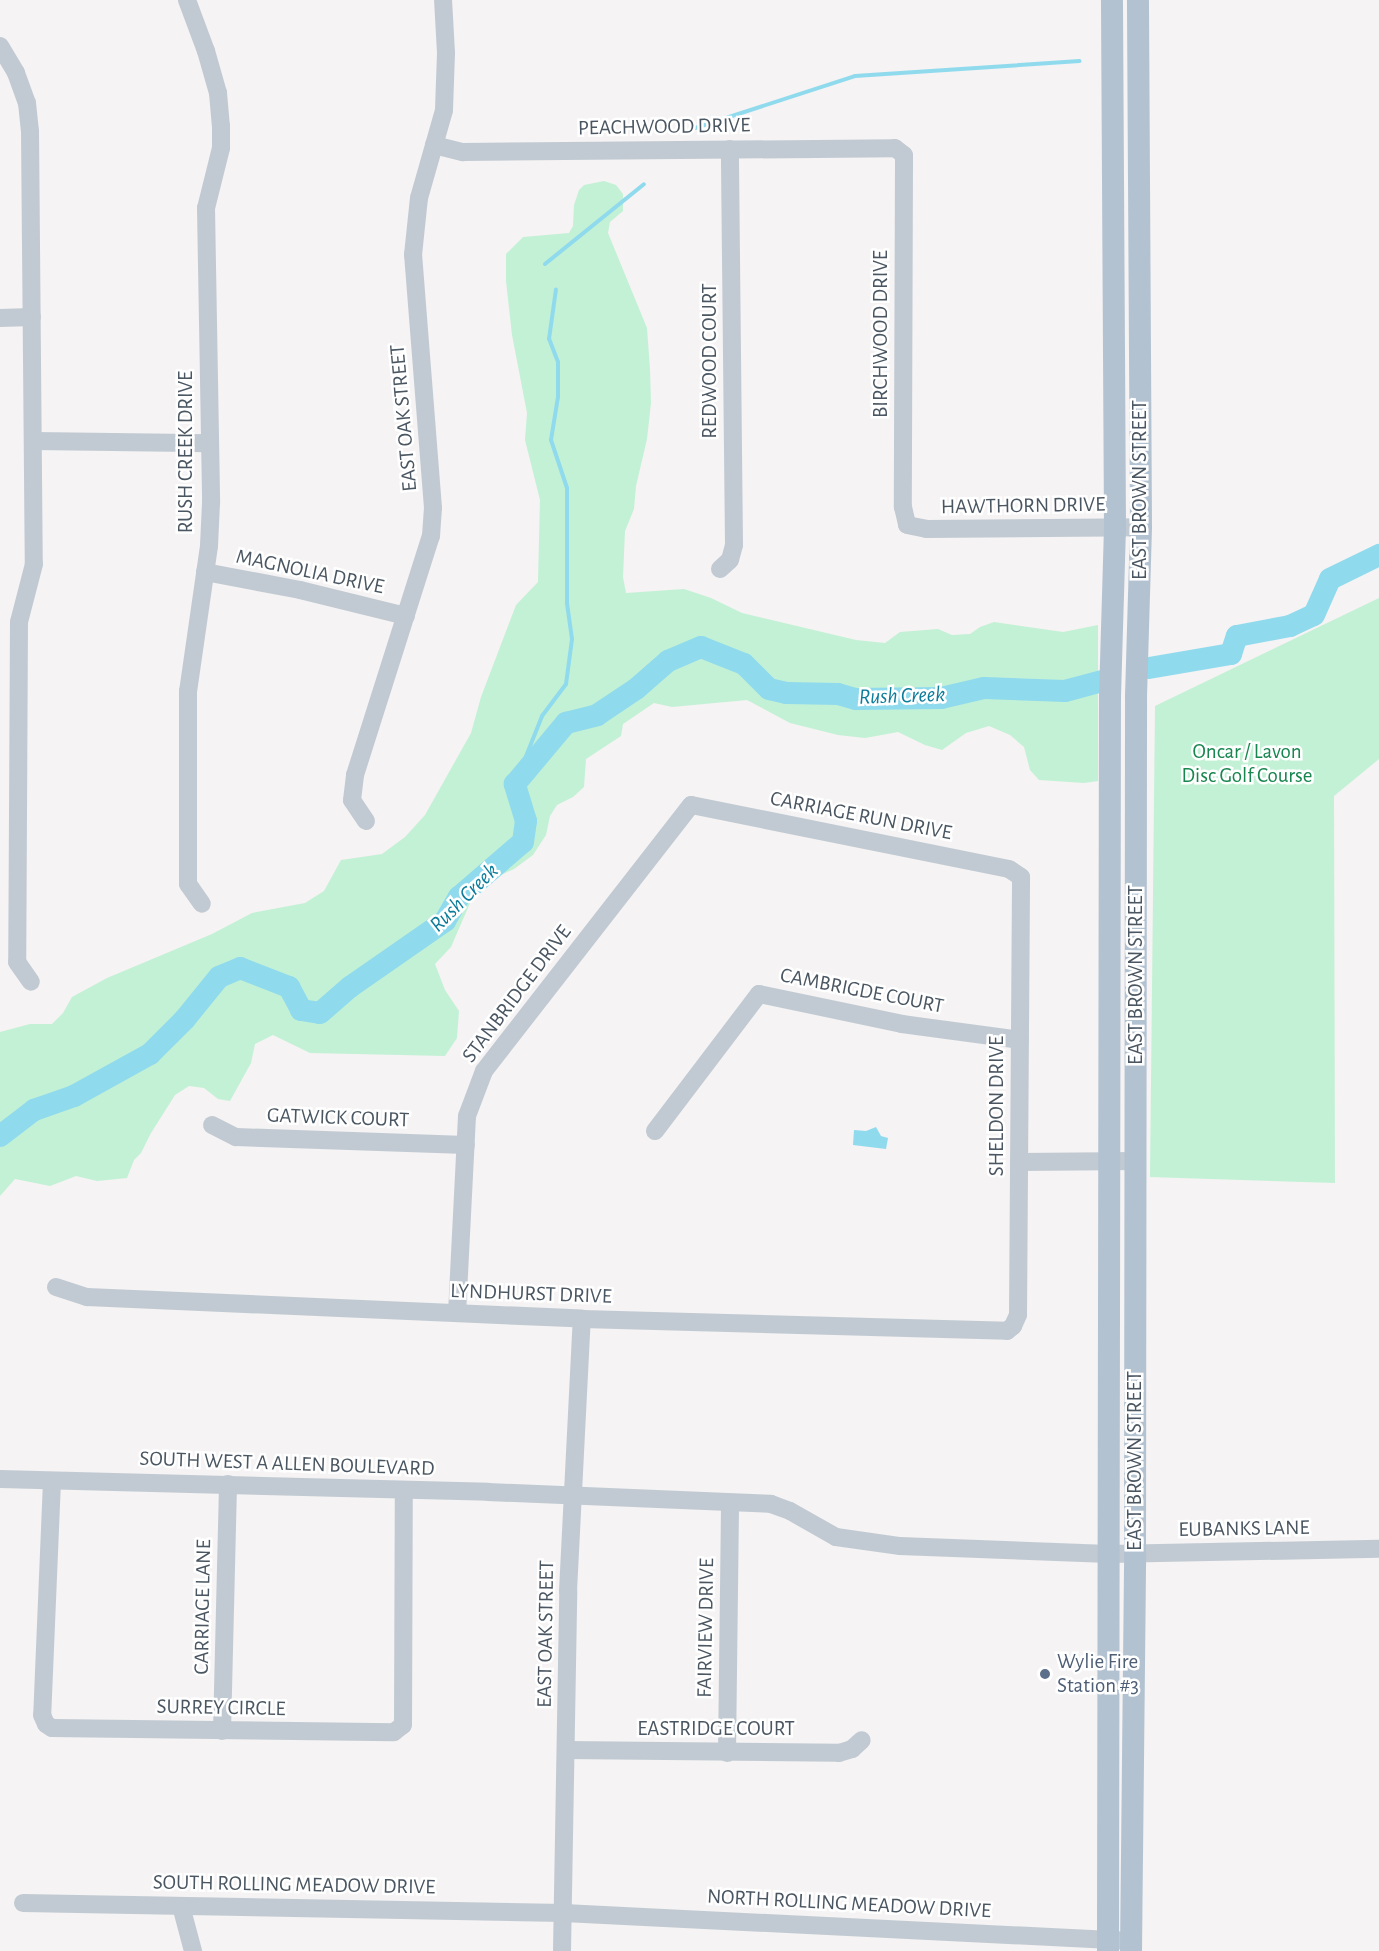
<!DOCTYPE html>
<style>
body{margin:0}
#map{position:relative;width:1379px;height:1951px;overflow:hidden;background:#f5f3f3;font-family:"Alegreya Sans",sans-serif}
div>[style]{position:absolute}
.green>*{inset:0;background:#c3f1d5}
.water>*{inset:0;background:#90daee}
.stream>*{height:4px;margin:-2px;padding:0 2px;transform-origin:2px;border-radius:2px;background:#90daee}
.river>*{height:22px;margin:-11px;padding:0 11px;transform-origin:11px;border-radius:11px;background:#90daee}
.minor>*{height:18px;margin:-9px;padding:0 9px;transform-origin:9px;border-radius:9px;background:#c1cad2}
.major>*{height:22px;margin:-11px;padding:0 11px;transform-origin:11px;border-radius:11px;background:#b3c2d1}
.dots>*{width:16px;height:16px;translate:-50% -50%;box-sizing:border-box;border:3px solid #fff;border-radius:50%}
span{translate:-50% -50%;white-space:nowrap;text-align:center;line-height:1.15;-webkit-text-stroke:5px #fff;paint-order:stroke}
.street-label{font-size:21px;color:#4a5661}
.park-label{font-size:21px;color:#17864f}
.service-label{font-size:21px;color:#4e5e75}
.left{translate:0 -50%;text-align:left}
.water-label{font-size:22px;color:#0c7c9b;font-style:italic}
</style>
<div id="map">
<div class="green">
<div style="clip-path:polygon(604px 181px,616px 185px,623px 194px,623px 211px,610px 222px,608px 233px,647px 328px,650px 369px,651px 403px,647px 439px,636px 486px,634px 509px,625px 531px,623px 577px,626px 593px,684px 589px,711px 598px,742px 613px,856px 640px,885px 643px,900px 632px,938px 629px,952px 635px,970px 634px,980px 627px,994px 622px,1063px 632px,1098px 625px,1098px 781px,1084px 783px,1039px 780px,1030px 770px,1024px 747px,1010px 735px,989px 726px,966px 733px,942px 750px,925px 745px,898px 732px,865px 738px,838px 735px,790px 723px,747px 700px,672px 707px,654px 703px,623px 724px,621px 736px,586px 759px,584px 787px,573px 797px,557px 805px,550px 816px,546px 835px,533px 855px,514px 869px,488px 881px,470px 903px,451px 947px,435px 964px,445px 990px,459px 1011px,457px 1038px,445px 1056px,310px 1053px,273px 1035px,255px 1044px,251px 1063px,230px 1101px,218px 1099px,204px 1088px,189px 1086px,175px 1095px,151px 1133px,141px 1153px,134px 1160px,127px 1178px,97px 1181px,76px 1176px,50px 1186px,15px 1179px,0 1196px,0 1032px,30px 1024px,52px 1024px,63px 1013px,72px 997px,107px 978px,212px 934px,252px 913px,305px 903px,324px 891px,341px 860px,382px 854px,405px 837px,425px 815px,471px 733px,481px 697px,516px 605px,538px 582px,540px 500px,525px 440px,527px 413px,512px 335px,506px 281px,506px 254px,523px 237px,569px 233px,573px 226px,574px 205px,579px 190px,584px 185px)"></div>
<div style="clip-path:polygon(1379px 598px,1379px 759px,1334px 796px,1335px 1183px,1150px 1177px,1155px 706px)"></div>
</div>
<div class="water">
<div style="clip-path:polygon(876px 1127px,881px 1136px,888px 1138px,886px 1149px,853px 1145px,854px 1130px,866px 1131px)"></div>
</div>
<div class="stream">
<div style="left:695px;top:128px;width:168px;rotate:-18deg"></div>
<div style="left:855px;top:76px;width:225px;rotate:-3.8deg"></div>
<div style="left:545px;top:264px;width:127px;rotate:-38.9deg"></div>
<div style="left:515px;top:784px;width:73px;rotate:-68.3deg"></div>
<div style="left:542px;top:716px;width:40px;rotate:-53deg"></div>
<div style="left:566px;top:684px;width:45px;rotate:-82.4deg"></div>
<div style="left:572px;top:639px;width:37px;rotate:-98deg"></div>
<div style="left:567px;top:602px;width:114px;rotate:-90deg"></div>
<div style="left:567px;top:488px;width:51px;rotate:-108.4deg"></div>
<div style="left:551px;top:440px;width:44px;rotate:-80.8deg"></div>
<div style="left:558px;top:397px;width:35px;rotate:-90deg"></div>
<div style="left:558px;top:362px;width:25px;rotate:-111deg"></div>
<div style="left:549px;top:339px;width:50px;rotate:-82deg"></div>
</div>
<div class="river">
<div style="left:1149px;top:668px;width:83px;rotate:-9.7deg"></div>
<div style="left:1231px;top:654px;width:19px;rotate:-72deg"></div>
<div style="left:1237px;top:636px;width:54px;rotate:-10.7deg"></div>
<div style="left:1290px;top:626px;width:26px;rotate:-25deg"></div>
<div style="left:1314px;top:615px;width:39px;rotate:-66deg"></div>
<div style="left:1330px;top:579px;width:55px;rotate:-26.1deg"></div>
<div style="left:0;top:1136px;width:43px;rotate:-37.4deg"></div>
<div style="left:34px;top:1110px;width:42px;rotate:-19.3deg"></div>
<div style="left:74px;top:1096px;width:87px;rotate:-28.9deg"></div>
<div style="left:150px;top:1054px;width:49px;rotate:-45deg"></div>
<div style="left:185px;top:1019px;width:54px;rotate:-51deg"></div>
<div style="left:219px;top:977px;width:23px;rotate:-23deg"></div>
<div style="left:240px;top:968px;width:53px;rotate:21.2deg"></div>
<div style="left:289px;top:987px;width:26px;rotate:62deg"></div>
<div style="left:301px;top:1010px;width:19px;rotate:9deg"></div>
<div style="left:320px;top:1013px;width:40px;rotate:-41deg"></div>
<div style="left:350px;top:987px;width:116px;rotate:-34.8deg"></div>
<div style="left:445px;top:921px;width:28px;rotate:-60deg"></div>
<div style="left:459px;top:897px;width:84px;rotate:-40.7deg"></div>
<div style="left:523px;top:842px;width:21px;rotate:-82deg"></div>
<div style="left:526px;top:821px;width:39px;rotate:-107deg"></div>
<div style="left:515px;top:784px;width:80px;rotate:-50.1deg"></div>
<div style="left:566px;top:723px;width:32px;rotate:-14deg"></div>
<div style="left:597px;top:715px;width:47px;rotate:-33.7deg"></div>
<div style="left:636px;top:689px;width:43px;rotate:-41.2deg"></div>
<div style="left:668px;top:661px;width:36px;rotate:-23deg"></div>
<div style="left:701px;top:647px;width:46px;rotate:21.6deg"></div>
<div style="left:744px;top:664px;width:35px;rotate:45deg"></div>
<div style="left:769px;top:689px;width:18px;rotate:13deg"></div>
<div style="left:787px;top:693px;width:51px;rotate:1.1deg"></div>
<div style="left:838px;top:694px;width:19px;rotate:16deg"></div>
<div style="left:856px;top:699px;width:85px;rotate:-0.7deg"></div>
<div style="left:941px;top:698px;width:44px;rotate:-13.1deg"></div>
<div style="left:984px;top:688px;width:81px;rotate:2.1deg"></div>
<div style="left:1065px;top:691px;width:39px;rotate:-15deg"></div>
</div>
<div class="minor">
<div style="left:187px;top:0;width:54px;rotate:69.6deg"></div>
<div style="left:206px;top:51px;width:44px;rotate:74.1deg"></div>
<div style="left:218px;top:93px;width:33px;rotate:85deg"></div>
<div style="left:221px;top:126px;width:22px;rotate:90deg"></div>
<div style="left:221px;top:148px;width:62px;rotate:104deg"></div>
<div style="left:206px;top:208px;width:295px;rotate:89deg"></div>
<div style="left:211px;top:503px;width:43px;rotate:92.7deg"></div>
<div style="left:209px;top:546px;width:147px;rotate:98.2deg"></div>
<div style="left:188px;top:691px;width:193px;rotate:90deg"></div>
<div style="left:188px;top:884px;width:24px;rotate:55deg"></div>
<div style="left:0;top:46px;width:31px;rotate:59deg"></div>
<div style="left:16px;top:73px;width:32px;rotate:70deg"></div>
<div style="left:27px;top:103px;width:28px;rotate:84deg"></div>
<div style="left:30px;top:131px;width:433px;rotate:89.5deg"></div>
<div style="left:34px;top:564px;width:60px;rotate:104.5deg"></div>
<div style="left:19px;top:622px;width:340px;rotate:90.3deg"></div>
<div style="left:17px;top:962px;width:24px;rotate:55deg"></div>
<div style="left:434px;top:145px;width:30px;rotate:14deg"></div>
<div style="left:463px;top:152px;width:432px;rotate:-0.5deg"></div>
<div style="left:895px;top:148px;width:11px;rotate:38deg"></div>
<div style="left:904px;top:155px;width:7px;rotate:90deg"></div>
<div style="left:904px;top:162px;width:345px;rotate:90.2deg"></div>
<div style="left:903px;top:507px;width:18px;rotate:77deg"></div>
<div style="left:907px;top:525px;width:20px;rotate:11deg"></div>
<div style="left:927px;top:529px;width:214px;rotate:-0.5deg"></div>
<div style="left:0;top:318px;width:32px;rotate:-2deg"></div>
<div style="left:34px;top:441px;width:176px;rotate:0.7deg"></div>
<div style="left:720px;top:569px;width:13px;rotate:-42deg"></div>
<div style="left:730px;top:560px;width:16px;rotate:-75deg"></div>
<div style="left:734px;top:545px;width:396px;rotate:-90.6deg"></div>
<div style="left:205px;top:572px;width:97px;rotate:10.7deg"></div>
<div style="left:300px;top:590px;width:109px;rotate:13.8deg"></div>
<div style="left:366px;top:821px;width:25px;rotate:-124deg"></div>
<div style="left:352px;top:800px;width:25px;rotate:-83deg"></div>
<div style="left:355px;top:775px;width:251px;rotate:-72.4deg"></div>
<div style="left:431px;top:536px;width:28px;rotate:-86deg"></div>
<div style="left:433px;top:508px;width:254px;rotate:-94.5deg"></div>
<div style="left:413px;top:255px;width:57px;rotate:-84deg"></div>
<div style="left:419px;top:198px;width:91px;rotate:-74.1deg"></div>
<div style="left:444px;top:110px;width:57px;rotate:-88deg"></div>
<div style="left:446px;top:53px;width:53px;rotate:-93.2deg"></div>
<div style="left:212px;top:1125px;width:27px;rotate:27deg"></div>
<div style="left:236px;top:1137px;width:230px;rotate:2deg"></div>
<div style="left:655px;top:1131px;width:172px;rotate:-52.8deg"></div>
<div style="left:759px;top:994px;width:146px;rotate:11.8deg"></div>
<div style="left:902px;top:1024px;width:119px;rotate:7.7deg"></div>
<div style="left:1019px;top:1162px;width:117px;rotate:-0.5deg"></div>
<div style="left:56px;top:1287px;width:33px;rotate:18deg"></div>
<div style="left:87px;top:1297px;width:495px;rotate:2.5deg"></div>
<div style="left:582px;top:1319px;width:425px;rotate:1.6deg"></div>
<div style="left:1007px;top:1331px;width:8px;rotate:-40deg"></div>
<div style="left:1013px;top:1326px;width:12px;rotate:-66deg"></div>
<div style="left:1018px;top:1315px;width:438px;rotate:-89.6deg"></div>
<div style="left:1021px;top:877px;width:14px;rotate:-146deg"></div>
<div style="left:1009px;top:869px;width:324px;rotate:-168.6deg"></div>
<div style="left:691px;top:805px;width:337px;rotate:127.9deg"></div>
<div style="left:484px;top:1071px;width:48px;rotate:110.7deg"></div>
<div style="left:467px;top:1116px;width:197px;rotate:92.9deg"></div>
<div style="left:0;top:1479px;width:488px;rotate:1.5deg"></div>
<div style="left:488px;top:1492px;width:283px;rotate:2.4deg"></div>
<div style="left:771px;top:1504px;width:20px;rotate:20deg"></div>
<div style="left:790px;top:1511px;width:53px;rotate:29.5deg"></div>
<div style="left:836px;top:1537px;width:65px;rotate:8deg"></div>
<div style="left:900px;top:1546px;width:209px;rotate:2.2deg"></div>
<div style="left:1109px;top:1554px;width:270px;rotate:-1.1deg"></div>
<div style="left:52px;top:1481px;width:234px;rotate:92.4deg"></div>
<div style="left:42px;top:1715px;width:10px;rotate:66deg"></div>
<div style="left:46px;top:1724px;width:7px;rotate:34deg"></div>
<div style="left:52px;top:1728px;width:342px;rotate:0.7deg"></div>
<div style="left:394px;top:1732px;width:11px;rotate:-38deg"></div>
<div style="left:403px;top:1725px;width:235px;rotate:-89.8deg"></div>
<div style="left:222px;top:1731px;width:247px;rotate:-88.6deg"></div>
<div style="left:566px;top:1750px;width:273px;rotate:0.6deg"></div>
<div style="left:839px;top:1753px;width:14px;rotate:-17deg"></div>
<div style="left:852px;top:1749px;width:13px;rotate:-42deg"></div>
<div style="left:727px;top:1753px;width:250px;rotate:-89.3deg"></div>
<div style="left:23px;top:1903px;width:541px;rotate:1.06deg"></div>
<div style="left:564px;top:1913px;width:568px;rotate:2.83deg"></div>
<div style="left:181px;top:1906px;width:47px;rotate:75.1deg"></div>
<div style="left:562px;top:1951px;width:360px;rotate:-89deg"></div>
<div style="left:568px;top:1591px;width:272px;rotate:-87.1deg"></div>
</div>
<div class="major">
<div style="left:1108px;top:1951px;width:1255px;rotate:-89.91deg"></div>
<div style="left:1110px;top:696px;width:169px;rotate:-88.3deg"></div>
<div style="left:1115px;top:527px;width:527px;rotate:-90.33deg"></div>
<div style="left:1131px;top:1951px;width:398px;rotate:-89.4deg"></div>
<div style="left:1135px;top:1553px;width:857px;rotate:-89.93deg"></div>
<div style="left:1136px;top:696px;width:169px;rotate:-88.3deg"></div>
<div style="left:1141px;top:527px;width:527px;rotate:-90.33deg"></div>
</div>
<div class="dots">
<div style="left:1045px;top:1674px;background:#5c6f8a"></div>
</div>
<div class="street-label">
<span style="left:664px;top:127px;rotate:-1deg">PEACHWOOD DRIVE</span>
<span style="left:881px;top:334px;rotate:-90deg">BIRCHWOOD DRIVE</span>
<span style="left:710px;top:361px;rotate:-90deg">REDWOOD COURT</span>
<span style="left:404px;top:418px;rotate:-95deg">EAST OAK STREET</span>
<span style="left:186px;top:452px;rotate:-90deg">RUSH CREEK DRIVE</span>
<span style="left:1140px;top:490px;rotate:-90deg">EAST BROWN STREET</span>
<span style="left:1023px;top:506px;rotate:-1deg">HAWTHORN DRIVE</span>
<span style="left:310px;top:572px;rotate:12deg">MAGNOLIA DRIVE</span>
<span style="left:861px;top:816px;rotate:11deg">CARRIAGE RUN DRIVE</span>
<span style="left:1136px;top:975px;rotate:-90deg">EAST BROWN STREET</span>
<span style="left:862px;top:991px;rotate:11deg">CAMBRIGDE COURT</span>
<span style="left:517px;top:994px;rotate:-53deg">STANBRIDGE DRIVE</span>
<span style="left:997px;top:1106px;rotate:-90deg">SHELDON DRIVE</span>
<span style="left:338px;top:1118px;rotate:2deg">GATWICK COURT</span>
<span style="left:531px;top:1294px;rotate:2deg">LYNDHURST DRIVE</span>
<span style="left:1135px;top:1461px;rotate:-90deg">EAST BROWN STREET</span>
<span style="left:287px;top:1464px;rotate:2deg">SOUTH WEST A ALLEN BOULEVARD</span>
<span style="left:1244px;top:1529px;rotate:-1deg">EUBANKS LANE</span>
<span style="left:203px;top:1607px;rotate:-89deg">CARRIAGE LANE</span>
<span style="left:706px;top:1628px;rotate:-89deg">FAIRVIEW DRIVE</span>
<span style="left:546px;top:1634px;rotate:-89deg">EAST OAK STREET</span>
<span style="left:221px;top:1708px;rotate:1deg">SURREY CIRCLE</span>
<span style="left:716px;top:1729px">EASTRIDGE COURT</span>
<span style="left:294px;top:1885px;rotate:1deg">SOUTH ROLLING MEADOW DRIVE</span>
<span style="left:849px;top:1904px;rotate:3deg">NORTH ROLLING MEADOW DRIVE</span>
</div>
<div class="park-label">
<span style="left:1247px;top:764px">Oncar / Lavon<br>Disc Golf Course</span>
</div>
<div class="service-label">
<span class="left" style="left:1057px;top:1674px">Wylie Fire<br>Station #3</span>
</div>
<div class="water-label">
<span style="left:902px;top:696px;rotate:-2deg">Rush Creek</span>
<span style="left:464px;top:898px;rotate:-45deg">Rush Creek</span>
</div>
</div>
